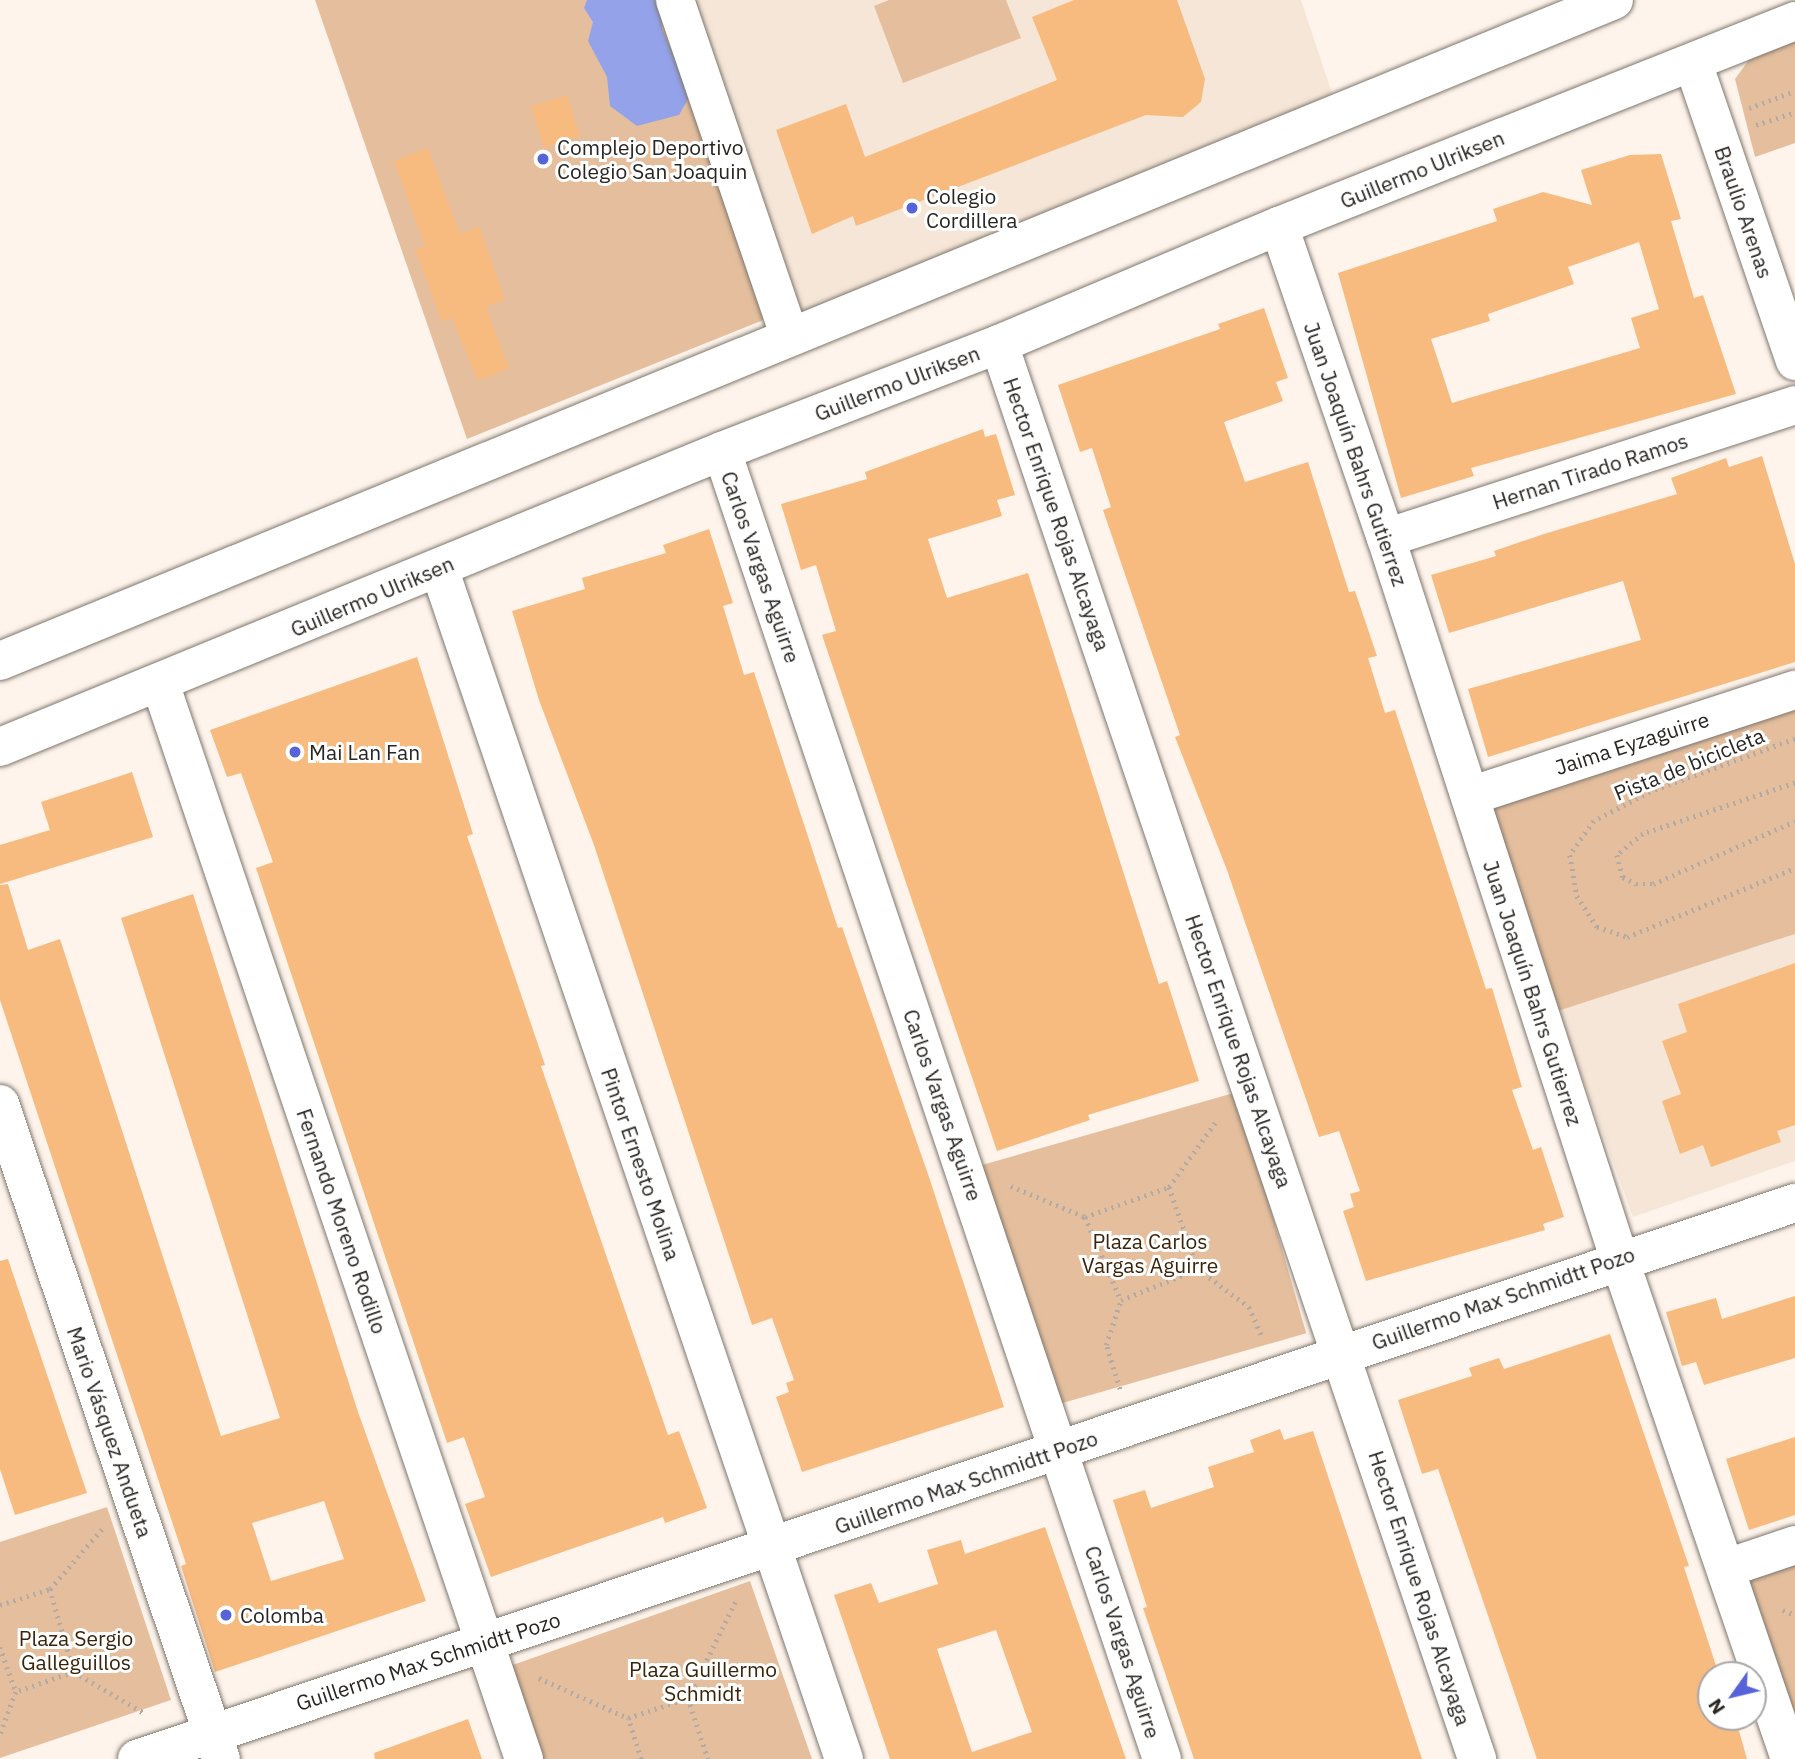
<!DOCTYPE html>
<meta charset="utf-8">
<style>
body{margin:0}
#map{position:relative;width:1795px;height:1759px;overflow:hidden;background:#fef4eb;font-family:"IBM Plex Sans",sans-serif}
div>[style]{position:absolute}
.built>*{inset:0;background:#f6e6d7}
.green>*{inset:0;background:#e5bf9d;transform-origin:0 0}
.water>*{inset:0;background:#94a3e9}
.building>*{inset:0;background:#f7ba7f;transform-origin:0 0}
.path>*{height:4.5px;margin-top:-2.25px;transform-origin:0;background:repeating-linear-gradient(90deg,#b2aaa4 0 2px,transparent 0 7px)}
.roads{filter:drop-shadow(0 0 2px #7f776f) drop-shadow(0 0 2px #7f776f)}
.street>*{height:38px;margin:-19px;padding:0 19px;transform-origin:19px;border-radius:19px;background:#fff}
.secondary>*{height:38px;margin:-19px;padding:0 19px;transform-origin:19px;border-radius:19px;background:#fff}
.dots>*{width:19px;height:19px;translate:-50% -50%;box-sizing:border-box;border:4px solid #fff;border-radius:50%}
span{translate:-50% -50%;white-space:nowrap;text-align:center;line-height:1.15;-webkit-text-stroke:6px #fff;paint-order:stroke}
.poi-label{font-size:21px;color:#282522}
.left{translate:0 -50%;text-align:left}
.street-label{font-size:21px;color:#282522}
.park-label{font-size:21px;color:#3c240a}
.north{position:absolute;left:1697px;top:1661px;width:70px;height:70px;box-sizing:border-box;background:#fff;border:2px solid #a9a8a7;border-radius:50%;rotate:236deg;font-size:19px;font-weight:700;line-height:28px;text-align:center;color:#282522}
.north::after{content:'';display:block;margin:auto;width:24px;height:32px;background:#5663d9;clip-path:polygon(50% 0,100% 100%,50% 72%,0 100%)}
</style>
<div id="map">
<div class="built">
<div style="clip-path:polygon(687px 0,1301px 0,1334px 99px,797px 318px)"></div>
<div style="clip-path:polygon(1795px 934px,1795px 1161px,1633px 1217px,1558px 1011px)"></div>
</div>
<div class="green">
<div style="clip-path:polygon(315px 0,661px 0,771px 317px,467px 439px)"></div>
<div style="clip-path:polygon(889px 0,1006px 0,1021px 38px,903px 83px,874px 6px)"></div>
<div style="clip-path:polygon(1795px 41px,1795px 143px,1755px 157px,1735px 79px,1751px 57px)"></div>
<div style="clip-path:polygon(1795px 706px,1795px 934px,1558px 1011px,1490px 806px)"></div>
<div style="left:1237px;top:1092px;width:251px;height:267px;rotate:74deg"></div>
<div style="clip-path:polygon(107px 1507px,171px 1700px,0 1758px,0 1542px)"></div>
<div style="clip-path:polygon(1795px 1552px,1795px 1714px,1750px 1583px,1761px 1564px)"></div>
<div style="clip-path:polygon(750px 1581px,812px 1759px,538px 1759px,510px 1666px)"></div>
</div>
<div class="water">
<div style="clip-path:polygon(587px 0,654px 0,661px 6px,662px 29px,691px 94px,679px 115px,637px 126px,610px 106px,607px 77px,588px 41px,593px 22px,584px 8px)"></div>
</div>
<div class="building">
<div style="clip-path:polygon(1074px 0,1177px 0,1205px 79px,1201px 102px,1183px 117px,1146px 115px,856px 226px,853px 216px,812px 234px,776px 130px,846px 104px,865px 157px,1057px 80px,1032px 17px)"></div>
<div style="left:567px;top:95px;width:43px;height:38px;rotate:72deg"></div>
<div style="clip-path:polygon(428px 148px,460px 234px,479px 226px,505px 300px,486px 307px,509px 368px,478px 381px,452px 318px,442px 322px,415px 249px,425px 246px,394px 161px)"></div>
<div style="clip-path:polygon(evenodd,1661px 154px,1681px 219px,1671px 221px,1694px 298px,1703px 295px,1736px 394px,1471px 468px,1474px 476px,1401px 498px,1338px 273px,1497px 221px,1493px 209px,1543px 192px,1592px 205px,1581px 170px,1630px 155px,1661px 154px,1639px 242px,1659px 309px,1631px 318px,1640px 348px,1452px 403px,1431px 339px,1490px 321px,1488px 314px,1574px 284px,1568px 267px,1639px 242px)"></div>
<div style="clip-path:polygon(1264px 308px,1288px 378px,1276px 382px,1283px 401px,1224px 422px,1245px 482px,1308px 462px,1349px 592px,1355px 591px,1377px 656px,1368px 658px,1385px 713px,1395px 710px,1486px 989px,1492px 988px,1522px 1087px,1512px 1090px,1533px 1150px,1541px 1147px,1564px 1217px,1543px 1224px,1545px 1230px,1366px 1281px,1343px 1211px,1354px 1207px,1350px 1194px,1360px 1191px,1339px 1131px,1319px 1137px,1227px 870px,1175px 737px,1180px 735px,1103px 510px,1111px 507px,1092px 448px,1080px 452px,1058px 385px,1220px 329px,1218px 324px)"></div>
<div style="clip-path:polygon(983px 429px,985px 437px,996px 434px,1015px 495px,997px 500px,1002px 516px,928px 539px,947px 598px,1028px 573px,1159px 984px,1167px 981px,1199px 1081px,1088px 1115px,1090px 1120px,997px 1151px,822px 635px,836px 631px,816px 565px,801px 570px,781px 504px,867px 479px,865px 472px)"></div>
<div style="clip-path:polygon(1762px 456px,1795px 564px,1795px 662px,1488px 757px,1468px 689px,1641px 640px,1623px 581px,1449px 633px,1431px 575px,1496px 556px,1494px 551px,1544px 534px,1677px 494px,1671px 478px,1726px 458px,1729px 467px)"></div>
<div style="clip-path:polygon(709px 529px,733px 603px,723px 606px,744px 675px,754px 672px,838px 928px,842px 927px,929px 1177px,1004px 1407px,802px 1472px,776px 1397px,789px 1392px,786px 1383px,794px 1380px,772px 1318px,752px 1325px,594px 845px,539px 700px,512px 611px,585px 589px,582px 578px,666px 553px,663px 545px)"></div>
<div style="clip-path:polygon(417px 657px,473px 834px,467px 836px,545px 1065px,541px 1066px,668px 1435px,679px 1431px,707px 1508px,665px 1523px,663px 1517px,491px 1577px,465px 1504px,485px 1497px,464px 1437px,447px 1443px,256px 868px,273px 862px,241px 773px,227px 777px,210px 730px)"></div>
<div style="clip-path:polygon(132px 772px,153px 837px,0 884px,0 845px,50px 830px,41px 802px)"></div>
<div style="clip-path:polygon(evenodd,8px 884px,28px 950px,60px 939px,221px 1436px,280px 1418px,121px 918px,193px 894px,358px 1412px,426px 1601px,215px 1672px,181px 1566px,186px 1564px,0 1000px,0 885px,8px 884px,324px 1501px,344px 1559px,271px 1581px,252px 1523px,324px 1501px)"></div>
<div style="clip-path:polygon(1795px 963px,1795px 1125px,1777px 1131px,1781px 1142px,1711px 1167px,1703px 1145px,1680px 1154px,1662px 1101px,1681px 1094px,1662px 1041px,1687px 1032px,1678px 1004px)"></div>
<div style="clip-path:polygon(8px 1259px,87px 1493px,15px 1515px,0 1469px,0 1261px)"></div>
<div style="clip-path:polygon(1795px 1296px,1795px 1358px,1704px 1385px,1696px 1362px,1682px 1366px,1666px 1312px,1716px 1298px,1722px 1319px)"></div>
<div style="clip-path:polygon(1610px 1334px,1689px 1566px,1684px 1567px,1719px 1675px,1711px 1675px,1711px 1717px,1735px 1717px,1747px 1759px,1537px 1759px,1438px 1469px,1422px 1474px,1398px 1400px,1472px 1376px,1469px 1368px,1499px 1358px,1504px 1369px)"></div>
<div style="clip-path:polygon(1280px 1429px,1284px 1440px,1313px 1431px,1422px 1759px,1194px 1759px,1143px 1608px,1147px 1607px,1113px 1500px,1145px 1490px,1151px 1508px,1214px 1487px,1208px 1467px,1254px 1452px,1250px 1440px)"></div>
<div style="clip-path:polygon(1795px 1437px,1795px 1515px,1749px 1530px,1726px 1459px)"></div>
<div style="clip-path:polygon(evenodd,1045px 1527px,1126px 1759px,890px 1759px,834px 1595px,871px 1583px,879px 1603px,938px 1584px,927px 1550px,961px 1540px,965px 1554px,1045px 1527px,996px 1630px,1032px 1732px,972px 1752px,937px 1649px,996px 1630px)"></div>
<div style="clip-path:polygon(468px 1719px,482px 1759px,375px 1759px,374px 1753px)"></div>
</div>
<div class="path">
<div style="left:1749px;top:108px;width:49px;rotate:-20.3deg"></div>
<div style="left:1756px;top:125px;width:41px;rotate:-18.4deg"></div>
<div style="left:1795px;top:739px;width:154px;rotate:159.9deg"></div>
<div style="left:1650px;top:792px;width:63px;rotate:152.6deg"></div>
<div style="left:1594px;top:821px;width:42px;rotate:125.2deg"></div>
<div style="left:1570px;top:855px;width:42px;rotate:80.3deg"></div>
<div style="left:1577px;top:896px;width:37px;rotate:57deg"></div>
<div style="left:1597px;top:927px;width:32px;rotate:18deg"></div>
<div style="left:1627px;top:937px;width:182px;rotate:-22.3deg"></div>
<div style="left:1795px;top:783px;width:160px;rotate:161.5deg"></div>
<div style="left:1643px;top:834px;width:33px;rotate:141deg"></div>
<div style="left:1617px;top:855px;width:23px;rotate:75deg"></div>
<div style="left:1623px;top:877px;width:15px;rotate:28deg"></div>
<div style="left:1636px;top:884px;width:17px"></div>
<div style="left:1653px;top:884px;width:155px;rotate:-23.9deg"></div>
<div style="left:1011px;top:1186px;width:80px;rotate:22.7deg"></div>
<div style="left:1085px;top:1217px;width:89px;rotate:-19.7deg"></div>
<div style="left:1169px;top:1187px;width:87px;rotate:70.5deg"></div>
<div style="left:1198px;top:1269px;width:64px;rotate:36.7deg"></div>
<div style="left:1249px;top:1307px;width:35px;rotate:66deg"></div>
<div style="left:1169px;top:1187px;width:82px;rotate:-54.4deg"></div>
<div style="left:1085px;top:1217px;width:90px;rotate:66.6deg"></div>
<div style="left:1121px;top:1300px;width:83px;rotate:-21.9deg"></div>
<div style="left:1120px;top:1389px;width:46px;rotate:-107.7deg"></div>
<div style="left:1106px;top:1345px;width:47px;rotate:-71.6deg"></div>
<div style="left:50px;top:1589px;width:79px;rotate:-49.1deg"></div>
<div style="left:0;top:1605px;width:52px;rotate:-17.7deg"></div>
<div style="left:50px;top:1589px;width:86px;rotate:73.9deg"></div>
<div style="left:74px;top:1672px;width:61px;rotate:161deg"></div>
<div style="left:1783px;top:1610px;width:13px;rotate:23deg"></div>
<div style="left:0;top:1647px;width:48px;rotate:70.4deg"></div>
<div style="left:16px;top:1692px;width:46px;rotate:110.4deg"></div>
<div style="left:74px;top:1672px;width:83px;rotate:30.3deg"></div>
<div style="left:539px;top:1678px;width:98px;rotate:24.2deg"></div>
<div style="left:688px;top:1698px;width:107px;rotate:-63.9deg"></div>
<div style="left:641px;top:1759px;width:43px;rotate:-107.6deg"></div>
<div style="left:628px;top:1718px;width:63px;rotate:-18.4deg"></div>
<div style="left:688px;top:1698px;width:64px;rotate:71.8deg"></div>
</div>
<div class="roads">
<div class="street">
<div style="left:675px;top:0;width:356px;rotate:71.2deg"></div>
<div style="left:1279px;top:226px;width:330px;rotate:71.1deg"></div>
<div style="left:1386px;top:538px;width:757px;rotate:72.07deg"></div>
<div style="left:1619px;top:1258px;width:529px;rotate:71.15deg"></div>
<div style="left:999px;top:344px;width:1494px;rotate:71.33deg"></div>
<div style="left:722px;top:451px;width:1380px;rotate:71.41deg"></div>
<div style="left:1386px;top:538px;width:430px;rotate:-18deg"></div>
<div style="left:439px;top:568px;width:1258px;rotate:71.22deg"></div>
<div style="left:160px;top:683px;width:1136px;rotate:71.31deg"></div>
<div style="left:1470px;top:796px;width:342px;rotate:-18.1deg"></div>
<div style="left:0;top:1104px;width:691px;rotate:71.36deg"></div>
<div style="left:1727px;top:1568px;width:72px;rotate:-18.7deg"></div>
<div style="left:137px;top:1759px;width:1749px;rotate:-18.54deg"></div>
</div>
<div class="secondary">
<div style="left:1693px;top:63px;width:315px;rotate:71.1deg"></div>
<div style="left:0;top:661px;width:1744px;rotate:-22.27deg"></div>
<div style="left:0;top:747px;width:780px;rotate:-22.29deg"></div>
<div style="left:722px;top:451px;width:297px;rotate:-21.1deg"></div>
<div style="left:999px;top:344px;width:304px;rotate:-22.9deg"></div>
<div style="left:1279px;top:226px;width:555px;rotate:-21.67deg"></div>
</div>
</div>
<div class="dots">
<div style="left:543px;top:159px;background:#5663d9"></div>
<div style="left:912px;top:208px;background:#5663d9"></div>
<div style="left:295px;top:752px;background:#5663d9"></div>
<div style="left:226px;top:1615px;background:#5663d9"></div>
</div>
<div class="poi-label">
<span class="left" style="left:557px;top:159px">Complejo Deportivo<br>Colegio San Joaquin</span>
<span class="left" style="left:926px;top:208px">Colegio<br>Cordillera</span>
<span class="left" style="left:309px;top:752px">Mai Lan Fan</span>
<span class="left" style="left:240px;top:1615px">Colomba</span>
</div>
<div class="street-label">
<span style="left:1422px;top:169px;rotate:-22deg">Guillermo Ulriksen</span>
<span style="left:1744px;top:212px;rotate:71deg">Braulio Arenas</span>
<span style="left:897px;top:383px;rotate:-21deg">Guillermo Ulriksen</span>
<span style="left:1356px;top:454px;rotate:71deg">Juan Joaquín Bahrs Gutierrez</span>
<span style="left:1590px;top:471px;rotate:-18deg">Hernan Tirado Ramos</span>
<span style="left:1057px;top:514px;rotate:71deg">Hector Enrique Rojas Alcayaga</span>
<span style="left:761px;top:567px;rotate:71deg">Carlos Vargas Aguirre</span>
<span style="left:372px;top:596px;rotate:-23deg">Guillermo Ulriksen</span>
<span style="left:1632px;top:743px;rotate:-18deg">Jaima Eyzaguirre</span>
<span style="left:1689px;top:764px;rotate:-22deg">Pista de bicicleta</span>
<span style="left:1533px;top:993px;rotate:72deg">Juan Joaquín Bahrs Gutierrez</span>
<span style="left:1239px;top:1051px;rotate:71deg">Hector Enrique Rojas Alcayaga</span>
<span style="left:943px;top:1105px;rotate:71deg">Carlos Vargas Aguirre</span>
<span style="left:641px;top:1164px;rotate:71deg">Pintor Ernesto Molina</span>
<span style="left:342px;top:1221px;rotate:71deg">Fernando Moreno Rodillo</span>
<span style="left:1503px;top:1298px;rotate:-19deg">Guillermo Max Schmidtt Pozo</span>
<span style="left:110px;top:1432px;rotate:71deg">Mario Vásquez Andueta</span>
<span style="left:966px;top:1482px;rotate:-19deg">Guillermo Max Schmidtt Pozo</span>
<span style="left:1420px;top:1588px;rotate:72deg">Hector Enrique Rojas Alcayaga</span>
<span style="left:1123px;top:1642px;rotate:72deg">Carlos Vargas Aguirre</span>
<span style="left:428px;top:1661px;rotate:-18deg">Guillermo Max Schmidtt Pozo</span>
</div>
<div class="park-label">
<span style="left:1150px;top:1253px">Plaza Carlos<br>Vargas Aguirre</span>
<span style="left:76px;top:1650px">Plaza Sergio<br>Galleguillos</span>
<span style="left:703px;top:1681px">Plaza Guillermo<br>Schmidt</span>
</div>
<div class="north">N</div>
</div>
